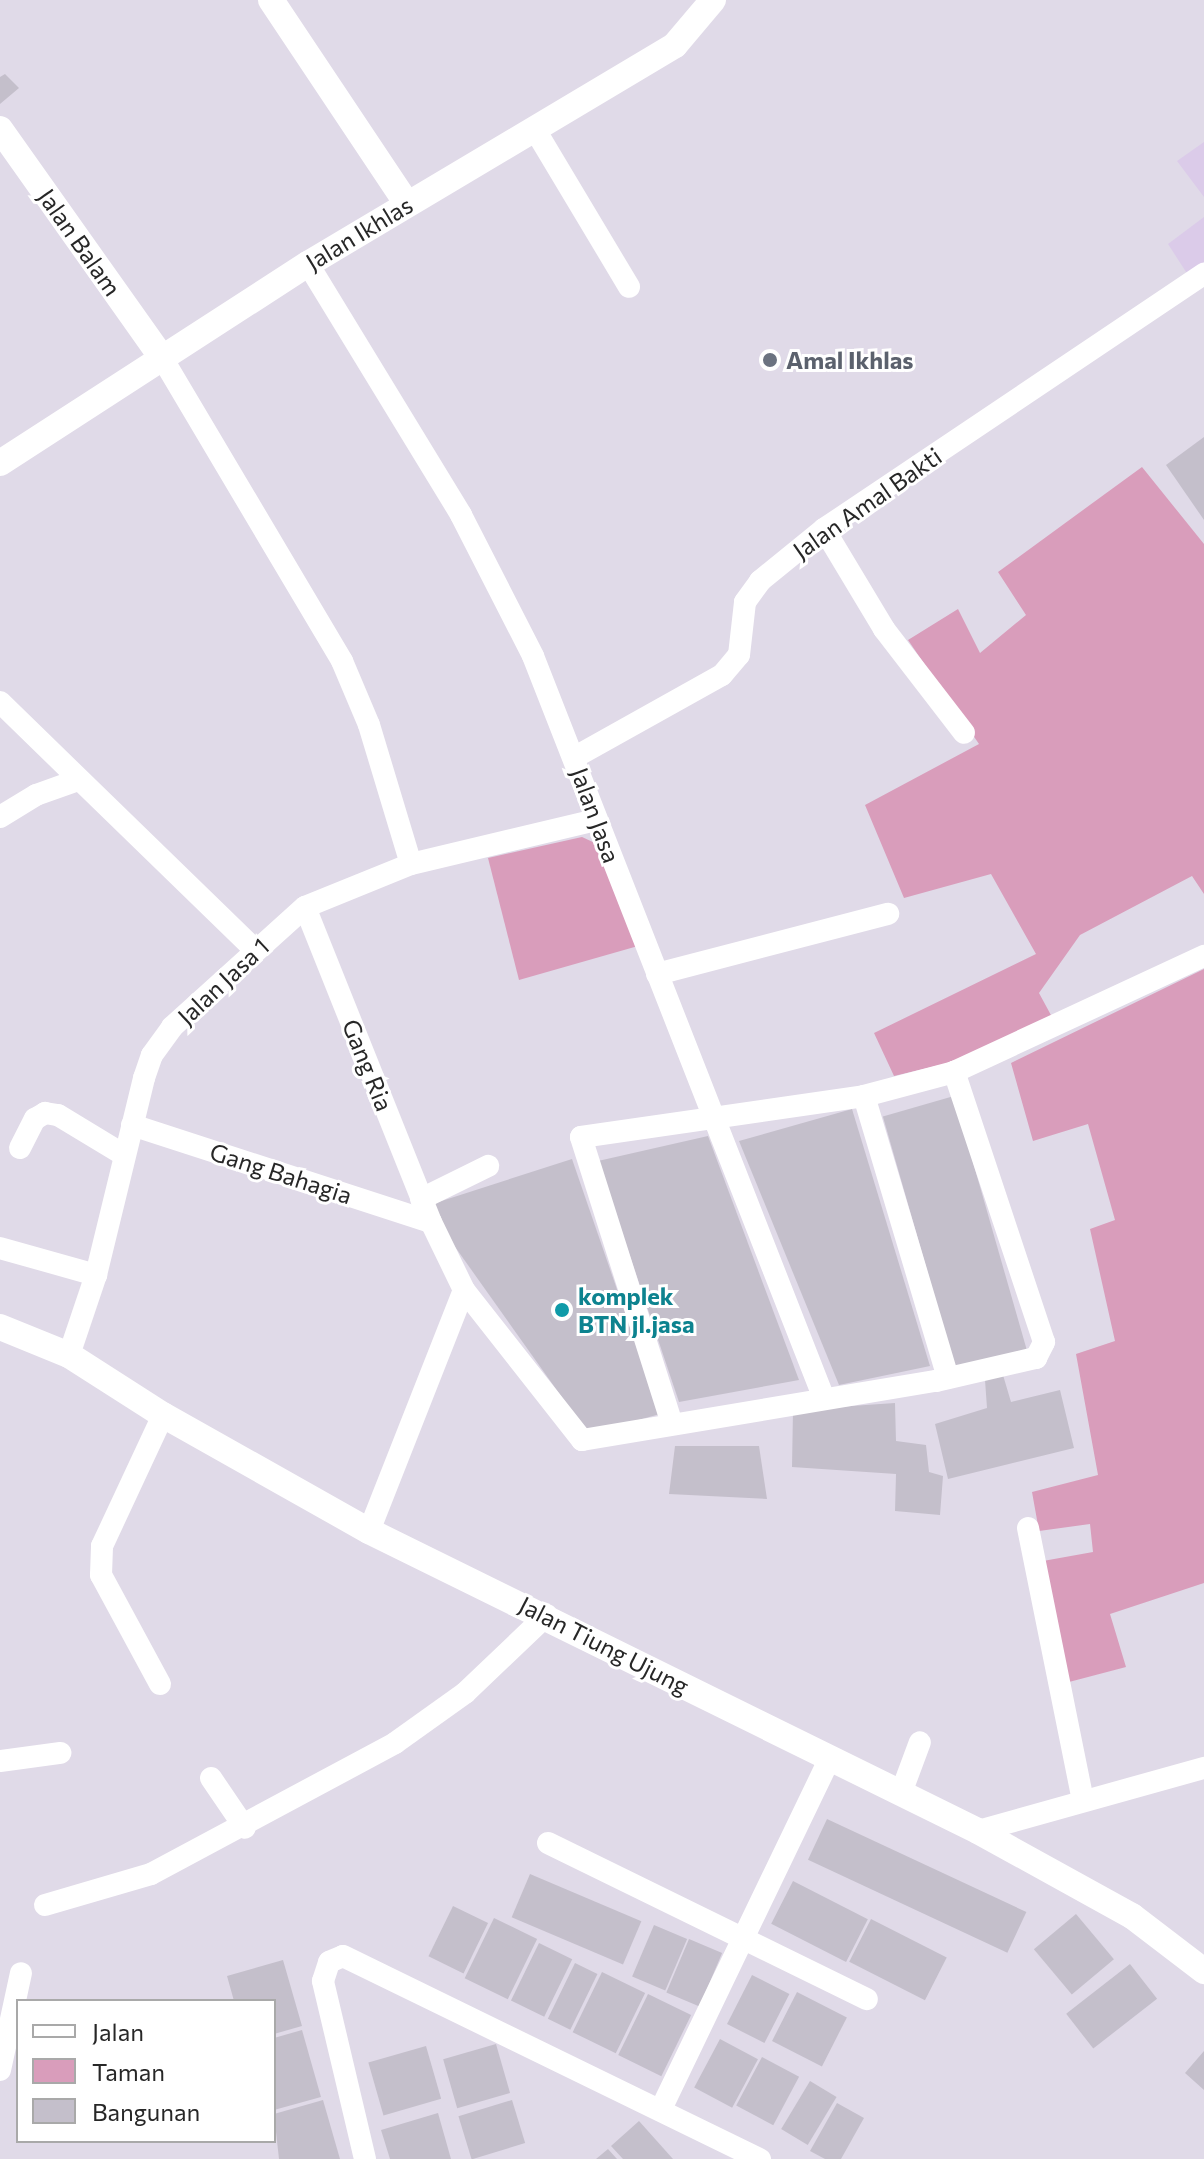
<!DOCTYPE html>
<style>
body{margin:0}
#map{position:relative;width:1204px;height:2159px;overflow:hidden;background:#e0dae8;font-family:Commissioner,sans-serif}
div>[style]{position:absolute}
.education>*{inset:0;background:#dbcbe9}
.green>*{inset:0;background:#d99dbb}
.building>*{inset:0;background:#c4bfcb;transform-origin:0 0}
.minor>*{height:22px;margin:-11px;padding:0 11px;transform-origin:11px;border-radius:11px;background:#fff}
.tertiary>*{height:26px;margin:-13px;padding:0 13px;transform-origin:13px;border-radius:13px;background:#fff}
.dots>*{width:22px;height:22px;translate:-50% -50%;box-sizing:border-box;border:4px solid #fff;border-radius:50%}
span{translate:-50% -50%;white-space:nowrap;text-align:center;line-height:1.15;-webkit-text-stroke:6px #fff;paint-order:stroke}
.street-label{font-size:24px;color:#272727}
.worship-label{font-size:24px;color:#5b616d;font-weight:700}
.left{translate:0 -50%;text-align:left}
.culture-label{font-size:24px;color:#0d838f;font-weight:700}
.legend{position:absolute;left:16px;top:1999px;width:260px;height:144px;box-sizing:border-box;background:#fff;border:2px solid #a9a9a9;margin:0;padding:10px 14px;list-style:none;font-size:24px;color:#272727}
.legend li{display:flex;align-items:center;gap:16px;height:40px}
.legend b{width:40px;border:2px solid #a9a9a9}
</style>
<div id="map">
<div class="education">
<div style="clip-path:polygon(1204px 142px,1204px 197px,1177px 161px)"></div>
<div style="clip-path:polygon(1204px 217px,1204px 262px,1188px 275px,1168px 244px)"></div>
</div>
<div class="green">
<div style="clip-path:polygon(1142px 467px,1204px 544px,1204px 894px,1192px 876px,1080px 935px,1039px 993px,1052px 1017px,961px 1060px,894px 1076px,874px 1033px,1036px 954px,991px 874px,904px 898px,865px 805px,979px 744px,908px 640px,958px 609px,980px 653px,1026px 615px,998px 572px)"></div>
<div style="clip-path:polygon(582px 837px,595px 843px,638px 946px,519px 980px,488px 858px)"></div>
<div style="clip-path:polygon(1204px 969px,1204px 1583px,1110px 1614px,1126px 1667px,1069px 1682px,1043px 1561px,1093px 1552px,1090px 1524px,1039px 1531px,1032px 1492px,1098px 1475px,1076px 1354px,1115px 1341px,1090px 1229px,1115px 1220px,1088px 1124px,1033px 1141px,1011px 1063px)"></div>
</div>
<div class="building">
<div style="clip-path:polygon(5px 74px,19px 88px,0 104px,0 77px)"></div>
<div style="clip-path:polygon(1204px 437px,1204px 520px,1166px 465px)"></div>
<div style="left:954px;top:1096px;width:265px;height:74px;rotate:74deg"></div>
<div style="clip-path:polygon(852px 1109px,930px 1366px,839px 1385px,739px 1141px)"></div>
<div style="clip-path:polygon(708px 1136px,799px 1380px,679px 1402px,598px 1161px)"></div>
<div style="clip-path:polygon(572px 1159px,660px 1414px,588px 1434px,426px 1206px)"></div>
<div style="clip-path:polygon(1003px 1375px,1011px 1402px,1060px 1390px,1074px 1448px,948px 1479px,935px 1424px,987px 1408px,985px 1380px)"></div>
<div style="clip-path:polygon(895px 1403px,896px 1441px,926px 1445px,929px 1472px,943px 1476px,940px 1515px,895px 1511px,896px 1474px,792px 1467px,793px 1410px)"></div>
<div style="clip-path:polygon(675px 1446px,759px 1446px,767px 1499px,669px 1494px)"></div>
<div style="left:827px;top:1819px;width:220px;height:45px;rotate:25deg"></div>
<div style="left:530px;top:1874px;width:121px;height:47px;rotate:23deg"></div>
<div style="left:793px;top:1881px;width:84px;height:48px;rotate:27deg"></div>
<div style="left:453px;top:1906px;width:39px;height:56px;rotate:26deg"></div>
<div style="left:1076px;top:1914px;width:59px;height:55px;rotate:50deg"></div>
<div style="left:494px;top:1918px;width:48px;height:67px;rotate:26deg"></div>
<div style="left:871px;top:1919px;width:85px;height:48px;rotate:27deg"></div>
<div style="left:654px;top:1925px;width:36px;height:56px;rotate:23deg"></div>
<div style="left:689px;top:1939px;width:36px;height:58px;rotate:23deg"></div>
<div style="left:539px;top:1943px;width:37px;height:64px;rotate:26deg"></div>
<div style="clip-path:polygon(283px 1960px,302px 2026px,274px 2034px,274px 2001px,234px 2001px,227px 1976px)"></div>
<div style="left:575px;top:1963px;width:25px;height:62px;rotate:26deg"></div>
<div style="left:1130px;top:1964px;width:44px;height:81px;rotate:52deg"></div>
<div style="left:602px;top:1972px;width:48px;height:67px;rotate:26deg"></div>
<div style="left:752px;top:1975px;width:42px;height:55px;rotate:27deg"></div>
<div style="left:797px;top:1992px;width:56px;height:55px;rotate:27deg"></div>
<div style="left:648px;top:1994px;width:48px;height:68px;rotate:26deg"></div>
<div style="clip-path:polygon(302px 2030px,321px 2097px,274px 2110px,274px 2038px)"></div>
<div style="left:720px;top:2039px;width:43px;height:55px;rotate:28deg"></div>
<div style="left:496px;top:2044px;width:51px;height:55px;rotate:74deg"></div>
<div style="left:426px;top:2046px;width:55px;height:60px;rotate:74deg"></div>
<div style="clip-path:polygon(1204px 2051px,1204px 2090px,1185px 2073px)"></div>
<div style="left:762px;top:2057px;width:42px;height:55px;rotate:28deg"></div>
<div style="left:810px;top:2081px;width:31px;height:56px;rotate:31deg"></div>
<div style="clip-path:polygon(323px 2100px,340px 2159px,279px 2159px,274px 2114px)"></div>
<div style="left:512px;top:2100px;width:45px;height:56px;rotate:73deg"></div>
<div style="clip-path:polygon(837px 2103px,864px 2118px,841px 2159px,825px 2159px,810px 2151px)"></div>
<div style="clip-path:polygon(438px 2113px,451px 2159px,390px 2159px,381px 2130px)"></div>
<div style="clip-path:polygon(639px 2121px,673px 2159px,623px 2159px,611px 2146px)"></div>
<div style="clip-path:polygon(608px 2149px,617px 2159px,596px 2159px)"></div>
</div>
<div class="minor">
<div style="left:534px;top:128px;width:185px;rotate:59.1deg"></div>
<div style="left:308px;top:264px;width:294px;rotate:58.6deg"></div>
<div style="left:461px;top:515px;width:158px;rotate:62.9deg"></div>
<div style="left:533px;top:656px;width:795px;rotate:68.6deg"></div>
<div style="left:161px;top:356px;width:355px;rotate:59.3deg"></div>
<div style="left:342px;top:661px;width:69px;rotate:67.1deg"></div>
<div style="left:369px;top:725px;width:145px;rotate:73.2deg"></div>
<div style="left:824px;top:529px;width:117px;rotate:59deg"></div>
<div style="left:884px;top:629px;width:131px;rotate:52.4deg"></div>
<div style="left:0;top:702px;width:356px;rotate:44.2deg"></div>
<div style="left:575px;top:757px;width:168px;rotate:-29.2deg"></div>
<div style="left:722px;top:675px;width:26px;rotate:-50deg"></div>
<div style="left:739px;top:655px;width:53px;rotate:-83.5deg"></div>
<div style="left:745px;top:602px;width:26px;rotate:-54deg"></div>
<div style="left:760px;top:581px;width:82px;rotate:-39.1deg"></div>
<div style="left:824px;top:529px;width:458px;rotate:-33.9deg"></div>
<div style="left:0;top:817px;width:42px;rotate:-31.4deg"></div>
<div style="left:36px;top:795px;width:45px;rotate:-19.7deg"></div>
<div style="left:305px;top:907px;width:339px;rotate:68.2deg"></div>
<div style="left:431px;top:1222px;width:76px;rotate:64.1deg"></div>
<div style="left:464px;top:1290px;width:191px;rotate:51.8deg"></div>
<div style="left:582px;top:1440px;width:359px;rotate:-9.5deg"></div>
<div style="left:936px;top:1381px;width:103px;rotate:-13deg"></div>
<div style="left:1036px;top:1358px;width:18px;rotate:-63deg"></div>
<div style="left:1044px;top:1342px;width:285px;rotate:-108.4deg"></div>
<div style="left:657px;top:974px;width:239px;rotate:-14.6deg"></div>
<div style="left:864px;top:1096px;width:294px;rotate:73.4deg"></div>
<div style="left:132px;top:1125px;width:314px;rotate:18deg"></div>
<div style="left:20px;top:1148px;width:33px;rotate:-63deg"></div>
<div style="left:35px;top:1119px;width:12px;rotate:-31deg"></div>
<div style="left:45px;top:1113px;width:13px;rotate:9deg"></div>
<div style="left:58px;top:1115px;width:77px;rotate:31.2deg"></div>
<div style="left:421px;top:1199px;width:75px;rotate:-26.2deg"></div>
<div style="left:0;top:1248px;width:100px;rotate:15.7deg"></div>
<div style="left:69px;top:1355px;width:84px;rotate:-71.4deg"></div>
<div style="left:96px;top:1275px;width:203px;rotate:-76.3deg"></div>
<div style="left:144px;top:1078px;width:24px;rotate:-71deg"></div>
<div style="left:152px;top:1055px;width:34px;rotate:-54deg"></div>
<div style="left:172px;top:1027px;width:179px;rotate:-42.1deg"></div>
<div style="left:305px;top:907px;width:114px;rotate:-22.1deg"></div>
<div style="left:411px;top:864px;width:190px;rotate:-13.4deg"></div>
<div style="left:672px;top:1424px;width:301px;rotate:-107.6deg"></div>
<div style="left:581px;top:1137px;width:286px;rotate:-8.2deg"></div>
<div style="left:864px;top:1096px;width:93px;rotate:-14.9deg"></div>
<div style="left:954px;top:1072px;width:276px;rotate:-24.9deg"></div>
<div style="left:1028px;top:1528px;width:278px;rotate:78.6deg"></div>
<div style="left:369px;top:1531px;width:259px;rotate:-68.5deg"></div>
<div style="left:160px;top:1684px;width:124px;rotate:-118.4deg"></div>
<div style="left:101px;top:1575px;width:29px;rotate:-88deg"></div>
<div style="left:102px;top:1546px;width:145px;rotate:-65deg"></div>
<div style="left:0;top:1761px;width:61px;rotate:-7.6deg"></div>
<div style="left:211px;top:1778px;width:60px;rotate:55.8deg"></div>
<div style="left:901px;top:1793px;width:54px;rotate:-69.6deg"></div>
<div style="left:978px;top:1831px;width:235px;rotate:-15.6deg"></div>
<div style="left:548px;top:1843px;width:355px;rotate:26.1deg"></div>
<div style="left:45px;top:1905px;width:110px;rotate:-16.3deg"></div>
<div style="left:151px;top:1874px;width:277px;rotate:-28.2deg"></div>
<div style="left:395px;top:1743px;width:86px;rotate:-35.5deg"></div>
<div style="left:465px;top:1693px;width:113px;rotate:-43.6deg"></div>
<div style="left:0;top:2070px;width:99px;rotate:-77.8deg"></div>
<div style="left:661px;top:2109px;width:387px;rotate:-64.3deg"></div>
<div style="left:365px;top:2159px;width:183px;rotate:-103.3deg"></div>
<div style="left:323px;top:1981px;width:20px;rotate:-72deg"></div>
<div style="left:329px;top:1962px;width:15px;rotate:-23deg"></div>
<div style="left:343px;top:1956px;width:464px;rotate:26deg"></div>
</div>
<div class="tertiary">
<div style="left:271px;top:0;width:245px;rotate:56.3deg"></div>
<div style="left:0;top:129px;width:278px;rotate:54.7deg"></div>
<div style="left:0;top:463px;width:367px;rotate:-32.9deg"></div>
<div style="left:308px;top:264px;width:427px;rotate:-30.8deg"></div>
<div style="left:675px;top:45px;width:59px;rotate:-49.8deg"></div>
<div style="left:0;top:1327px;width:74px;rotate:22.1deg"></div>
<div style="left:69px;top:1355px;width:112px;rotate:32.6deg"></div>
<div style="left:163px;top:1415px;width:236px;rotate:29.4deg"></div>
<div style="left:369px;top:1531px;width:679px;rotate:26.23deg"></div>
<div style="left:978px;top:1831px;width:176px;rotate:28.9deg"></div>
<div style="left:1132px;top:1916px;width:91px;rotate:37.4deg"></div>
</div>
<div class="dots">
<div style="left:770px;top:360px;background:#6b7280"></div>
<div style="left:562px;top:1310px;background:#0f9aa8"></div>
</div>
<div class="street-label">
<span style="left:359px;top:233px;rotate:-31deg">Jalan Ikhlas</span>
<span style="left:80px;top:242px;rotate:55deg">Jalan Balam</span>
<span style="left:867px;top:503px;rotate:-35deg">Jalan Amal Bakti</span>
<span style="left:596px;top:815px;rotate:70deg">Jalan Jasa</span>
<span style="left:223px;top:981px;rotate:-43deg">Jalan Jasa 1</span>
<span style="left:368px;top:1065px;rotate:68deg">Gang Ria</span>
<span style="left:281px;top:1173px;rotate:18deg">Gang Bahagia</span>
<span style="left:604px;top:1645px;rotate:27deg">Jalan Tiung Ujung</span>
</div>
<div class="worship-label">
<span class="left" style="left:786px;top:360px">Amal Ikhlas</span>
</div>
<div class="culture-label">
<span class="left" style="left:578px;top:1310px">komplek<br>BTN jl.jasa</span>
</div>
<ul class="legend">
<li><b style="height:10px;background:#fff"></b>Jalan</li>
<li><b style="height:22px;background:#d99dbb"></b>Taman</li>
<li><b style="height:22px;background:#c4bfcb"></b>Bangunan</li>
</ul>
</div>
